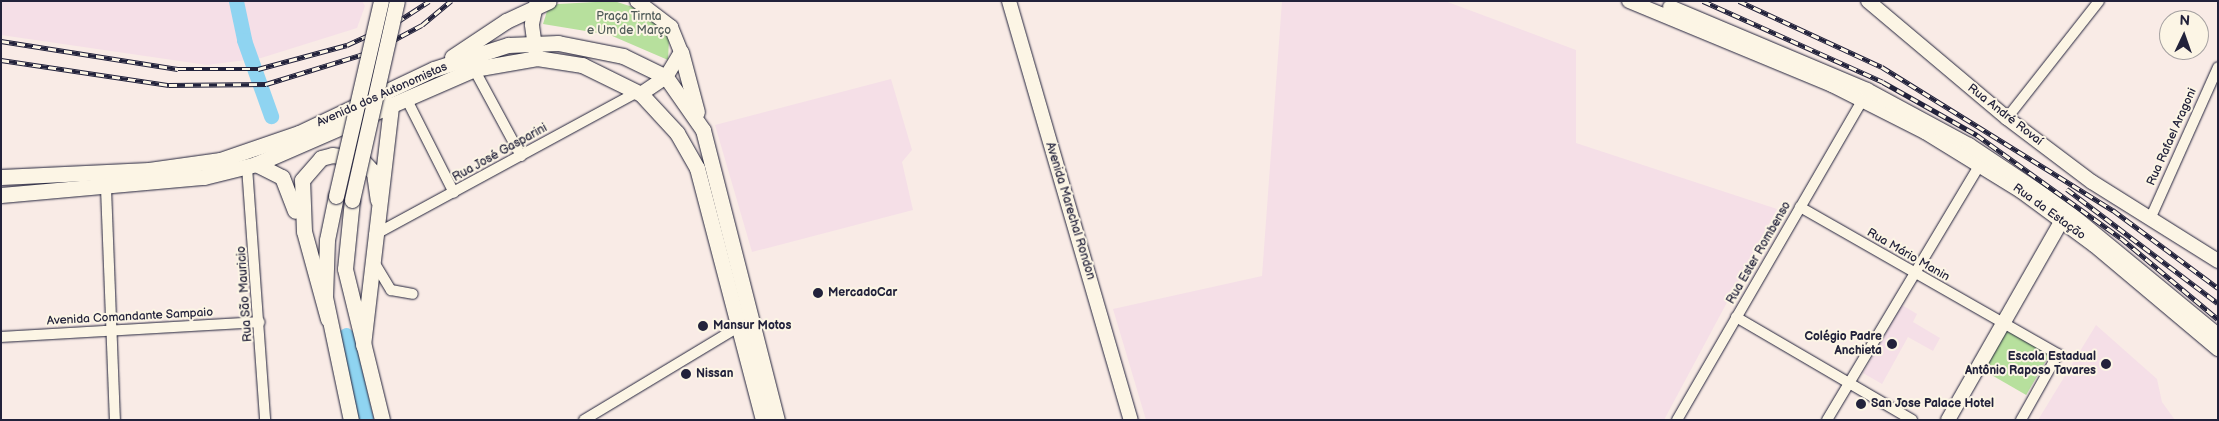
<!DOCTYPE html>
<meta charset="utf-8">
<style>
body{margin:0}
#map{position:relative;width:2219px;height:421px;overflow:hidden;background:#f9ebe6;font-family:"Balsamiq Sans",sans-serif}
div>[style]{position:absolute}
.built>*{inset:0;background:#f5dfe7}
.green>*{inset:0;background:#b7e09d;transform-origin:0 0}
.river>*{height:15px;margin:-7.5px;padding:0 7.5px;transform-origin:7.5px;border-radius:7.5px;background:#8fd4f1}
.roads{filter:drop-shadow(0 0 1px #22223b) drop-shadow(0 0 1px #22223b)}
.street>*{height:10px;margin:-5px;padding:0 5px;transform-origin:5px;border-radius:5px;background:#fcf5e5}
.secondary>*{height:14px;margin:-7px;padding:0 7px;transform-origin:7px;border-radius:7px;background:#fcf5e5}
.primary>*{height:15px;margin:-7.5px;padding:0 7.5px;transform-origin:7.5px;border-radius:7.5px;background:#fcf5e5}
.rail>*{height:4.5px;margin-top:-2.25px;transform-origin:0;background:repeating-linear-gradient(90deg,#fcf5e5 0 8px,#22223b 0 16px);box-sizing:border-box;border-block:1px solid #22223b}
.bridges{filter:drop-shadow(0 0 1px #22223b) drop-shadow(0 0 1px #22223b)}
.primary-bridge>*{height:15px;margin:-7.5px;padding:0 7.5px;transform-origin:7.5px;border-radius:7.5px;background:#fcf5e5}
.dots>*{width:14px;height:14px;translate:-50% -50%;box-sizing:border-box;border:2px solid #fcf5e5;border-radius:50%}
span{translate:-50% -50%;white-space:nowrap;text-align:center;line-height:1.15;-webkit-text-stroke:4px #fcf5e5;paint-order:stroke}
.park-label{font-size:12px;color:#4f5b58}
.street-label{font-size:12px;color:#22223b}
.poi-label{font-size:12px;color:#22223b;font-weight:700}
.left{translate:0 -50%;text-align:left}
.right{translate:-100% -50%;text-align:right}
.frame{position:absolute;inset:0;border:2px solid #22223b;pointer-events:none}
.north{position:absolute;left:2159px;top:10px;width:50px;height:50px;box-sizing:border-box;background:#fcf5e5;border:1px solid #a5a1a1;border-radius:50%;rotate:3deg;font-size:14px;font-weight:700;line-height:20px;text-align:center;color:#22223b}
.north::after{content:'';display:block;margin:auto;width:18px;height:22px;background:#22223b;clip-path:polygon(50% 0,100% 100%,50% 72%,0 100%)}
</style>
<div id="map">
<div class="built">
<div style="clip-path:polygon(1px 1px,362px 1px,365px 6px,357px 28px,261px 58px,207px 65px,1px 35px)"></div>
<div style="clip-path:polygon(1282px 1px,1445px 1px,1576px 50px,1576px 143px,1777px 209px,1664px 420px,1146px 420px,1113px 309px,1262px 276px)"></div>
<div style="clip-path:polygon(891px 79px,912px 150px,902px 162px,913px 210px,752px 252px,715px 125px)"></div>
<div style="clip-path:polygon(1902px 305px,1917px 314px,1913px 322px,1940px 338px,1933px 351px,1908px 337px,1882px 384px,1863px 373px)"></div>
<div style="clip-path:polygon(2096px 325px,2157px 379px,2162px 402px,2175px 420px,2038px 420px)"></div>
</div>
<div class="green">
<div style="clip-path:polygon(614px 1px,639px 9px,663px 29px,669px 40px,668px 60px,610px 35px,543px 24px,548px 8px,558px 4px)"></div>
<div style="left:2006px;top:328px;width:51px;height:48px;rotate:30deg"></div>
</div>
<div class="river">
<div style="left:236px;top:1px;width:40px;rotate:78deg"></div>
<div style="left:244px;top:40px;width:81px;rotate:70.4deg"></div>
<div style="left:346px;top:335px;width:87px;rotate:76.8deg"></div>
</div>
<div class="roads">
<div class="street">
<div style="left:474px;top:69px;width:99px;rotate:61.6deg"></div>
<div style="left:406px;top:98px;width:106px;rotate:63.2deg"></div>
<div style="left:2007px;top:118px;width:149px;rotate:-51.8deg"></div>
<div style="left:247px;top:167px;width:254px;rotate:85.9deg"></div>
<div style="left:106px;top:188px;width:232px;rotate:87.8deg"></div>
<div style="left:1800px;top:207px;width:297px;rotate:29.7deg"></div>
<div style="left:2058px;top:354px;width:76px;rotate:119.3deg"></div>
<div style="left:2151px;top:217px;width:164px;rotate:-65.9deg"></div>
<div style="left:374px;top:235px;width:299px;rotate:-28.5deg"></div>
<div style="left:374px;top:262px;width:33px;rotate:59deg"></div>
<div style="left:391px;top:290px;width:22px;rotate:10deg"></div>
<div style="left:1736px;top:317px;width:204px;rotate:30.3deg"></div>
<div style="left:1px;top:337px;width:259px;rotate:-3.3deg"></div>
<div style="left:584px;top:420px;width:182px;rotate:-31.1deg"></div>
<div style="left:1677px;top:420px;width:371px;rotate:-59.9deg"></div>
<div style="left:1827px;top:420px;width:302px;rotate:-59.1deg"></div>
</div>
<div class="secondary">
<div style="left:637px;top:1px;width:43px;rotate:37.4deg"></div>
<div style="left:671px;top:27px;width:27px;rotate:68deg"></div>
<div style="left:681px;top:52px;width:29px;rotate:121deg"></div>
<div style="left:666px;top:77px;width:30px;rotate:146deg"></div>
<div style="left:1009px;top:1px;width:436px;rotate:73.8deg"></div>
<div style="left:1629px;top:1px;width:220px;rotate:22.5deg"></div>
<div style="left:1832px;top:85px;width:104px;rotate:26.8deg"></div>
<div style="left:1925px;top:132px;width:113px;rotate:31.6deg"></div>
<div style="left:2021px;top:191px;width:91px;rotate:36.5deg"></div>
<div style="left:2094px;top:245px;width:162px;rotate:40deg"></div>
<div style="left:1868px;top:1px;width:182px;rotate:40.1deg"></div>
<div style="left:2007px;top:118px;width:106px;rotate:37deg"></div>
<div style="left:2092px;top:182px;width:149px;rotate:32.1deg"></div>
<div style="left:1670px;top:7px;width:214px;rotate:22.8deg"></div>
<div style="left:1867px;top:90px;width:116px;rotate:28.3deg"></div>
<div style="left:1969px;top:145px;width:115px;rotate:33.7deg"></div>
<div style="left:2065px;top:209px;width:198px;rotate:39.5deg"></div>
<div style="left:536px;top:54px;width:30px;rotate:-98deg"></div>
<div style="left:532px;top:24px;width:24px;rotate:-78deg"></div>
<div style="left:1948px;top:420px;width:234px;rotate:-60.3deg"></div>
</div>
<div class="primary">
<div style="left:681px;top:52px;width:62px;rotate:75.1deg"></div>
<div style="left:452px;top:57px;width:65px;rotate:-33.7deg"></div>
<div style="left:506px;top:21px;width:47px;rotate:-24.9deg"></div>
<div style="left:256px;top:164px;width:29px;rotate:27deg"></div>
<div style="left:282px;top:177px;width:36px;rotate:69deg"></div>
<div style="left:1px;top:177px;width:148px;rotate:-2.7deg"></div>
<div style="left:149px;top:170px;width:72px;rotate:-8deg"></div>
<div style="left:220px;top:160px;width:83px;rotate:-18.9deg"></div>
<div style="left:299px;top:133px;width:149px;rotate:-25.4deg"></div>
<div style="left:434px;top:69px;width:78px;rotate:-18deg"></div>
<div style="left:508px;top:45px;width:50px;rotate:-2.3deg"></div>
<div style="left:558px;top:43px;width:66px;rotate:11.3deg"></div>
<div style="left:623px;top:56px;width:48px;rotate:26deg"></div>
<div style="left:666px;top:77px;width:65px;rotate:55.1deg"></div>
<div style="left:703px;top:130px;width:299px;rotate:75.7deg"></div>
<div style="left:1px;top:195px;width:204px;rotate:-5.1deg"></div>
<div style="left:204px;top:177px;width:54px;rotate:-14deg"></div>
<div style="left:256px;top:164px;width:238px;rotate:-23.5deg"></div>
<div style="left:474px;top:69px;width:64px;rotate:-9.9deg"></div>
<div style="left:537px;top:58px;width:46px;rotate:8.8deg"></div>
<div style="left:582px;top:65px;width:66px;rotate:26.2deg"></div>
<div style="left:641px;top:94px;width:53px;rotate:47.3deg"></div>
<div style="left:677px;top:133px;width:40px;rotate:60.3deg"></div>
<div style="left:697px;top:168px;width:260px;rotate:75.3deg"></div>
<div style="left:336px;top:196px;width:45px;rotate:101.6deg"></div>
<div style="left:327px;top:240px;width:57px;rotate:92deg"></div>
<div style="left:325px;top:297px;width:126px;rotate:78.1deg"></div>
<div style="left:352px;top:200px;width:69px;rotate:95.8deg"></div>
<div style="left:345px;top:269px;width:155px;rotate:76.2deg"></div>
<div style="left:328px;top:319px;width:91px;rotate:-105.3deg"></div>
<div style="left:304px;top:231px;width:51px;rotate:-92.2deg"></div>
<div style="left:302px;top:180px;width:29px;rotate:-49deg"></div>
<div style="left:321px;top:158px;width:11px;rotate:-15deg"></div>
<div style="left:332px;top:155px;width:29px;rotate:8deg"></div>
<div style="left:361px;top:159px;width:19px;rotate:47deg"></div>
<div style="left:374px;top:173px;width:27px;rotate:82deg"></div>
<div style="left:363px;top:345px;width:242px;rotate:-83.3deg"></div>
</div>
</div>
<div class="rail">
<div style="left:1703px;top:1px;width:197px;rotate:24.2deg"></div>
<div style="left:1883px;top:82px;width:108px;rotate:29.4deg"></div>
<div style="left:1977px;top:135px;width:177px;rotate:35.6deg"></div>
<div style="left:2121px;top:238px;width:126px;rotate:39.9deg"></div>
<div style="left:1739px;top:1px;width:157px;rotate:24.8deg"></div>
<div style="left:1882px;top:67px;width:272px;rotate:31.8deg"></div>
<div style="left:2113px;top:210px;width:131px;rotate:36.6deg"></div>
<div style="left:1px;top:41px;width:179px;rotate:9deg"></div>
<div style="left:178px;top:69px;width:80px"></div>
<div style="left:258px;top:69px;width:92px;rotate:-15.1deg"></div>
<div style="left:347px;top:45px;width:55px;rotate:-24.7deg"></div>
<div style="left:397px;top:22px;width:38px;rotate:-33deg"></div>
<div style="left:1px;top:60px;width:170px;rotate:8.5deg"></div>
<div style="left:169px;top:85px;width:97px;rotate:-0.6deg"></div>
<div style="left:266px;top:84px;width:112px;rotate:-17.1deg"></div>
<div style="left:373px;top:51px;width:55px;rotate:-28deg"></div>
<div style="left:422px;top:25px;width:38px;rotate:-40deg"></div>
<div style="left:2067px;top:189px;width:189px;rotate:37.1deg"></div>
</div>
<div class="bridges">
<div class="primary-bridge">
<div style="left:336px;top:196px;width:200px;rotate:-77deg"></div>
<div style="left:352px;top:200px;width:204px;rotate:-77.3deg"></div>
</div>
</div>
<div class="dots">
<div style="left:818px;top:293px;background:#22223b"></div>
<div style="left:703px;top:326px;background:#22223b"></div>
<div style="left:1892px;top:344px;background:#22223b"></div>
<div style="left:2106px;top:364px;background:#22223b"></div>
<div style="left:686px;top:374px;background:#22223b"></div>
<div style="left:1861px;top:404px;background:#22223b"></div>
</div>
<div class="park-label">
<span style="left:629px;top:24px">Praça Tirnta<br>e Um de Março</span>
</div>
<div class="street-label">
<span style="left:382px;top:95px;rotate:-24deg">Avenida dos Autonomistas</span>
<span style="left:2005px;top:115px;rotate:38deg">Rua André Rovaí</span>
<span style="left:2172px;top:137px;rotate:-66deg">Rua Rafael Aragoni</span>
<span style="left:500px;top:153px;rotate:-29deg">Rua José Gasparini</span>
<span style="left:1070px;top:211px;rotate:73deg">Avenida Marechal Rondon</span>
<span style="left:2049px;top:212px;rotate:36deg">Rua da Estação</span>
<span style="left:1759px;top:253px;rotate:-60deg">Rua Ester Rombenso</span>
<span style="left:1908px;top:255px;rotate:30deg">Rua Mário Manin</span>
<span style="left:245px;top:294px;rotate:-94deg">Rua São Mauricio</span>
<span style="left:130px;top:317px;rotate:-3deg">Avenida Comandante Sampaio</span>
</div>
<div class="poi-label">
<span class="left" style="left:828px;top:293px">MercadoCar</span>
<span class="left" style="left:713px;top:326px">Mansur Motos</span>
<span class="right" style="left:1882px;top:344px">Colégio Padre<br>Anchieta</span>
<span class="right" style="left:2096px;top:364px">Escola Estadual<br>Antônio Raposo Tavares</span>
<span class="left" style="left:696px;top:374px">Nissan</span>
<span class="left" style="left:1871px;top:404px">San Jose Palace Hotel</span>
</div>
<div class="frame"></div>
<div class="north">N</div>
</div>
